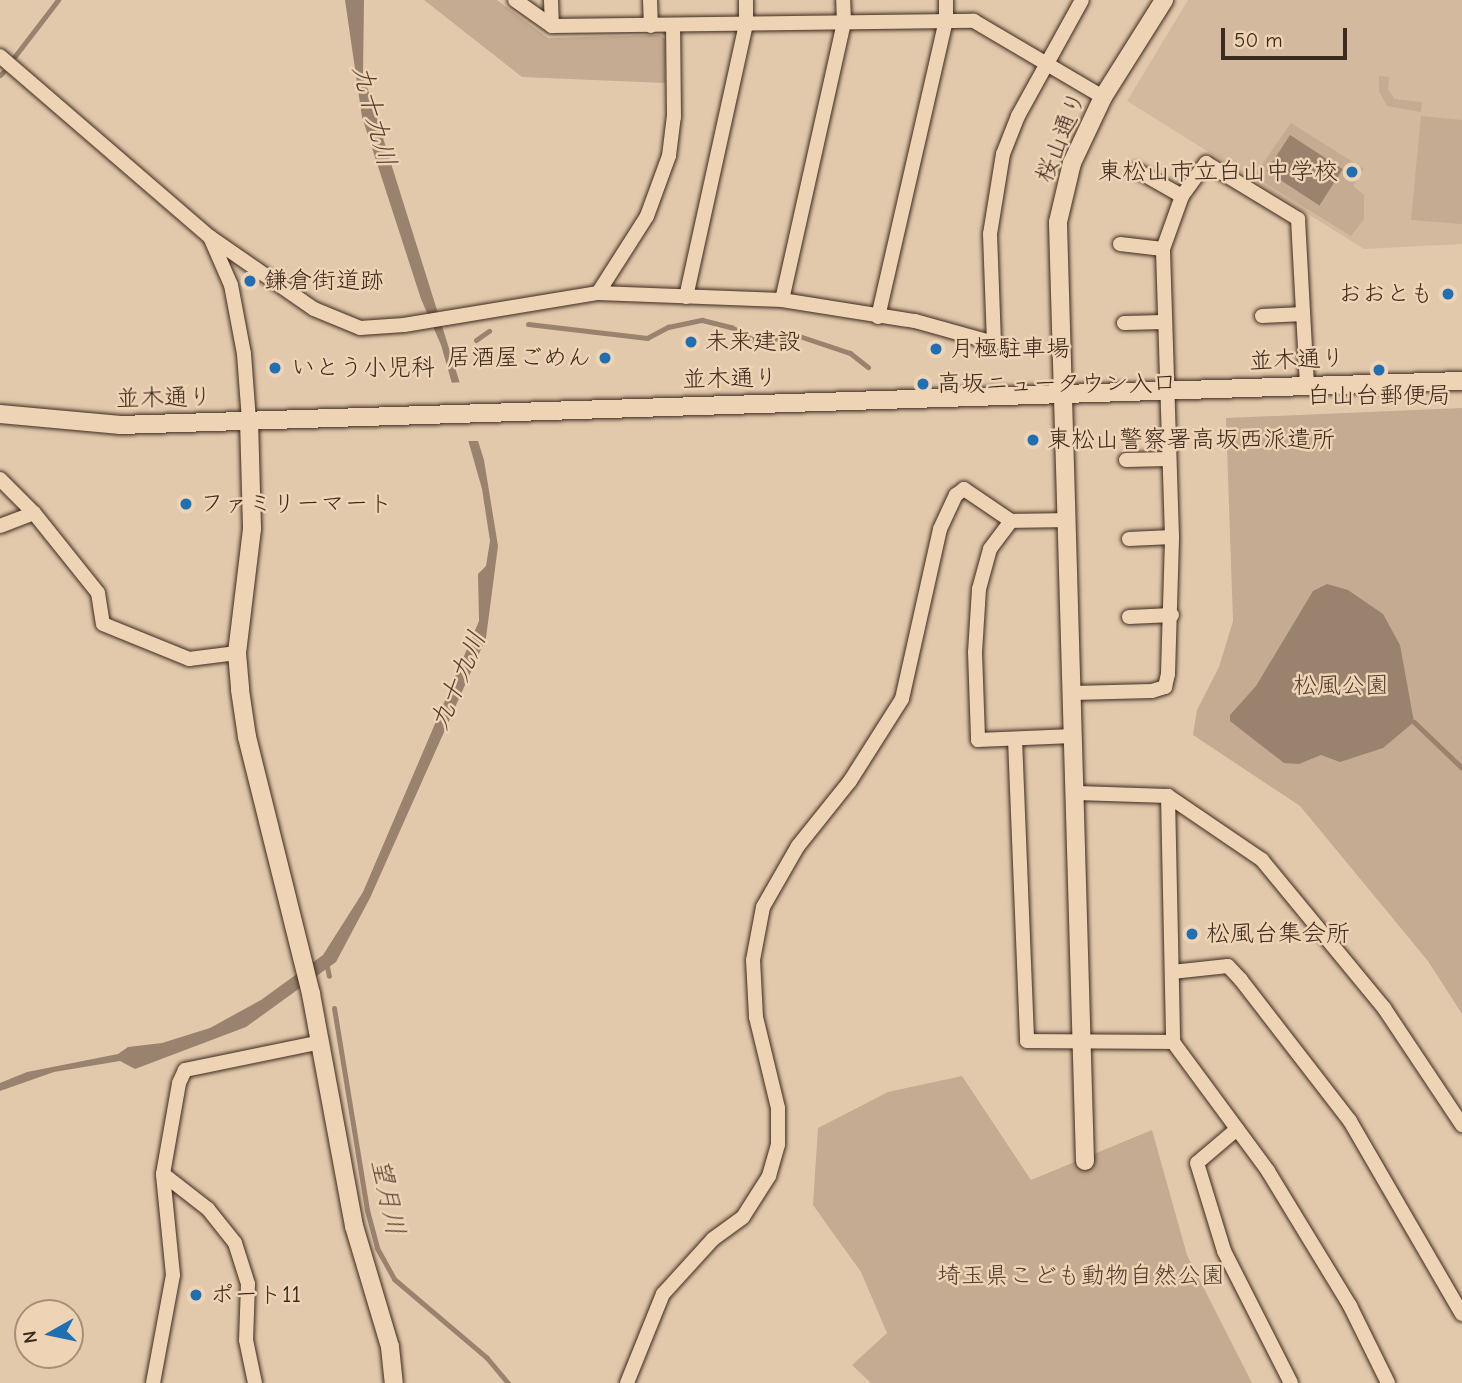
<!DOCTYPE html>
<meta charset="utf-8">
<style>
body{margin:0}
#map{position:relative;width:1462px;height:1383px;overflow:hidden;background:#e3c9ac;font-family:"Comic Neue","Klee One",sans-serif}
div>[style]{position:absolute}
.built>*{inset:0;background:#d3ba9f}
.green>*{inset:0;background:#c4ab91}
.water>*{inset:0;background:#9a836e;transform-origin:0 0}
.pier>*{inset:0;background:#e3c9ac}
.stream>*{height:5px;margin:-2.5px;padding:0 2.5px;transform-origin:2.5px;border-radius:2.5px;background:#9a836e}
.roads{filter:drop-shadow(0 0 2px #3b2a1e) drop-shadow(0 0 2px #3b2a1e)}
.minor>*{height:14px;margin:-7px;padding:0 7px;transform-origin:7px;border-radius:7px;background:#eed3b5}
.tertiary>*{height:18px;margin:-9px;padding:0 9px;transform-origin:9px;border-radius:9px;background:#eed3b5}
.dots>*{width:19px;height:19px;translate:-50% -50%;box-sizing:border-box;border:4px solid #eed3b5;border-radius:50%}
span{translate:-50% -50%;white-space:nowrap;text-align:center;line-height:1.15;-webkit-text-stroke:5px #eed3b5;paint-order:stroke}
.street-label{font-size:24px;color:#3b2a1e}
.poi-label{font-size:24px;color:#3b2a1e}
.right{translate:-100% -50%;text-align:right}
.left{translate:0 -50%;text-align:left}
.park-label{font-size:24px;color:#503d2f}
.water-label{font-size:26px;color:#534032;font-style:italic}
.north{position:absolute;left:14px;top:1299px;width:70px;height:70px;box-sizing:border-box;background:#eed3b5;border:2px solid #a68f79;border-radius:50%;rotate:261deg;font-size:19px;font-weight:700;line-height:28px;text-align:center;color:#3b2a1e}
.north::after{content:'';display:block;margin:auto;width:24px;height:32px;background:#1f6fb2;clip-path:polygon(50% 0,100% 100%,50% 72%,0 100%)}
.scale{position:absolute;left:1221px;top:28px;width:126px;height:32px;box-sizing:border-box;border:4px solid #3b2a1e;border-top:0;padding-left:9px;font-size:21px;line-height:24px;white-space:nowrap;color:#3b2a1e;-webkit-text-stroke:5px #eed3b5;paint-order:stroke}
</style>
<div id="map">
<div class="built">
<div style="clip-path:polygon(1188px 0,1462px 0,1462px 244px,1364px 249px,1127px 101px)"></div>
</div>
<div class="green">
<div style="clip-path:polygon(424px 0,497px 0,548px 38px,660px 35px,665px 39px,665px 83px,522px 77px)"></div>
<div style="clip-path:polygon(1379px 76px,1389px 77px,1388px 89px,1395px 99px,1422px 102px,1421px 112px,1387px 106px,1379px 91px)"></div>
<div style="clip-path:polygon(1421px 116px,1462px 120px,1462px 224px,1411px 220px)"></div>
<div style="clip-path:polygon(1291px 123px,1364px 169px,1353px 186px,1364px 195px,1364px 219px,1351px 236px,1254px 176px)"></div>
<div style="clip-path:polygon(1462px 408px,1462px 1014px,1428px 961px,1300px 806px,1193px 735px,1197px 710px,1219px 667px,1233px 621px,1226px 418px)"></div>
<div style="clip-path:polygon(962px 1076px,1031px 1180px,1152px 1130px,1187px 1255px,1252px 1383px,871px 1383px,852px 1365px,887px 1333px,861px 1272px,813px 1205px,818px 1128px,888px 1092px)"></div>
</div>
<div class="water">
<div style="clip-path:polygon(345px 0,364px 0,363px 74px,484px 460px,498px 546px,486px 638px,370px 898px,336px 962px,246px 1027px,135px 1069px,120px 1061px,54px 1072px,0 1091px,0 1083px,27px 1072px,118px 1054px,128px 1047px,162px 1043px,210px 1028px,261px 1000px,323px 955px,363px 892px,479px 621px,478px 574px,486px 566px,490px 541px,482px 489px,441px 345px,421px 299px,362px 117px)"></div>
<div style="left:1290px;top:135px;width:63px;height:43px;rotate:33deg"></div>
<div style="clip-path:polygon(1327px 584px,1348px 590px,1383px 614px,1400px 645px,1414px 722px,1383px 748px,1340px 762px,1321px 755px,1299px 764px,1284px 763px,1230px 721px,1230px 715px,1256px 686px,1313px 591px)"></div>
</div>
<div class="pier">
<div style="clip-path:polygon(465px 382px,482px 441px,464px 441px,447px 383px)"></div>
</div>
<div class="stream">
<div style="left:15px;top:56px;width:71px;rotate:-52.5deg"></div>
<div style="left:0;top:75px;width:4px;rotate:-45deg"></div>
<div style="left:528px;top:324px;width:120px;rotate:6.7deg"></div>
<div style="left:647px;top:338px;width:24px;rotate:-28deg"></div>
<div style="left:668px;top:327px;width:35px;rotate:-12deg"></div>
<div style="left:702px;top:320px;width:30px;rotate:14deg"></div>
<div style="left:731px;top:327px;width:28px;rotate:30deg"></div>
<div style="left:755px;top:341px;width:44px;rotate:-6.5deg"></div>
<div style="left:799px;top:336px;width:54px;rotate:18.4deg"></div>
<div style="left:850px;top:353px;width:23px;rotate:38deg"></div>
<div style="left:476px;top:340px;width:16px;rotate:-35deg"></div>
<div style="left:1414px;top:722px;width:66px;rotate:43.8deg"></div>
<div style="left:326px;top:962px;width:14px;rotate:78deg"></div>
<div style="left:334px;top:1008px;width:205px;rotate:80.7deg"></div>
<div style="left:367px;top:1210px;width:39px;rotate:75deg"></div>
<div style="left:377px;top:1248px;width:35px;rotate:61deg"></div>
<div style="left:394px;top:1279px;width:122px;rotate:40.3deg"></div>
<div style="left:487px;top:1358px;width:33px;rotate:50deg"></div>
</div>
<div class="roads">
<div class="minor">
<div style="left:515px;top:0;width:45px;rotate:35.1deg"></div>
<div style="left:552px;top:26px;width:422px;rotate:-0.7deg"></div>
<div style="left:974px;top:21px;width:150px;rotate:30.5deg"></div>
<div style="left:551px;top:0;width:26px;rotate:88deg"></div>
<div style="left:650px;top:0;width:26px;rotate:88deg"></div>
<div style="left:0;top:56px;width:277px;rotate:40.8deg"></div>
<div style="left:210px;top:237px;width:52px;rotate:66.4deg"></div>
<div style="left:231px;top:285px;width:70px;rotate:79.3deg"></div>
<div style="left:244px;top:354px;width:66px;rotate:85.7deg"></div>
<div style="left:1136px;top:170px;width:53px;rotate:29.5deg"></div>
<div style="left:210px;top:237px;width:126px;rotate:34.7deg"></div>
<div style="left:314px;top:309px;width:50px;rotate:22.4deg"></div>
<div style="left:360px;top:328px;width:44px;rotate:-3.9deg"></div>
<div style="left:404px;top:325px;width:197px;rotate:-9.4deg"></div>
<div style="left:598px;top:293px;width:184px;rotate:2.2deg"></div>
<div style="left:782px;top:300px;width:135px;rotate:9deg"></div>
<div style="left:915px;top:321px;width:82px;rotate:15.6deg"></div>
<div style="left:994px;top:343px;width:109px;rotate:-92.1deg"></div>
<div style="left:990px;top:234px;width:81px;rotate:-80.8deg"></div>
<div style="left:1003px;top:154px;width:41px;rotate:-68.5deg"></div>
<div style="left:1018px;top:116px;width:132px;rotate:-61.1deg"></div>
<div style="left:1120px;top:244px;width:43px;rotate:6.6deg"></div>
<div style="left:598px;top:293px;width:91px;rotate:-57.5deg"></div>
<div style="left:647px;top:216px;width:64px;rotate:-69.9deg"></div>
<div style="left:669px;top:156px;width:39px;rotate:-83deg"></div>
<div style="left:674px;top:117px;width:91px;rotate:-90.6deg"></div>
<div style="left:686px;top:297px;width:280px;rotate:-77.6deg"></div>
<div style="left:746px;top:24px;width:24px;rotate:-90deg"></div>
<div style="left:782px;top:300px;width:284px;rotate:-77.4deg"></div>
<div style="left:844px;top:23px;width:23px;rotate:-92deg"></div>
<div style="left:1262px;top:316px;width:41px;rotate:-2.8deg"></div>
<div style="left:878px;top:317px;width:304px;rotate:-77.1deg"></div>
<div style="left:946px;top:21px;width:21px;rotate:-90deg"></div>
<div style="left:1124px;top:323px;width:40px;rotate:-1.4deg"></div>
<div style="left:1126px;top:460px;width:43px;rotate:-1.3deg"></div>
<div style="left:0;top:479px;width:48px;rotate:45deg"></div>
<div style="left:34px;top:513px;width:36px;rotate:159deg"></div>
<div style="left:34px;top:513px;width:102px;rotate:51.3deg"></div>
<div style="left:98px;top:593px;width:31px;rotate:81deg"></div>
<div style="left:103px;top:624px;width:93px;rotate:22.1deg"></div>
<div style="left:189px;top:659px;width:48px;rotate:-7.1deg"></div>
<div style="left:1011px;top:521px;width:35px;rotate:127deg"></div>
<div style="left:990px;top:549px;width:41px;rotate:105.4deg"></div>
<div style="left:979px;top:589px;width:63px;rotate:93.6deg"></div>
<div style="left:975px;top:652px;width:88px;rotate:88deg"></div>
<div style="left:978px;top:740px;width:95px;rotate:-2.4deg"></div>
<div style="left:1129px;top:539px;width:43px;rotate:-2.7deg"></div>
<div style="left:1129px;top:617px;width:43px;rotate:-2.7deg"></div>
<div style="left:1073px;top:693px;width:79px;rotate:-1.5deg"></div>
<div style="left:1152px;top:691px;width:14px;rotate:-17deg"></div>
<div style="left:1165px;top:687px;width:13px;rotate:-77deg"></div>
<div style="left:1168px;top:674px;width:137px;rotate:-88.3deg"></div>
<div style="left:1172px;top:537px;width:288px;rotate:-91.8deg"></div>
<div style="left:1163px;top:249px;width:56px;rotate:-70.3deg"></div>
<div style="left:1182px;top:196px;width:41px;rotate:-54deg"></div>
<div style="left:1206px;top:163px;width:108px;rotate:31.3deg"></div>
<div style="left:1298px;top:219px;width:165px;rotate:86.9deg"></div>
<div style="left:1015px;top:739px;width:302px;rotate:87.7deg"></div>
<div style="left:1027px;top:1041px;width:146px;rotate:0.4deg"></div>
<div style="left:1173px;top:1042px;width:160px;rotate:53.6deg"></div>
<div style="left:1268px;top:1171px;width:158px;rotate:58.7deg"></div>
<div style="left:1350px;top:1306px;width:86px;rotate:63.7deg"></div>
<div style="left:1077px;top:793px;width:91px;rotate:1.9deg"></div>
<div style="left:1168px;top:796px;width:114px;rotate:34.2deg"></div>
<div style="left:1262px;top:860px;width:192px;rotate:50.5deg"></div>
<div style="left:1384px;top:1008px;width:141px;rotate:56.3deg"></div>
<div style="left:1168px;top:796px;width:246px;rotate:88.8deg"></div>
<div style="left:1172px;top:972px;width:56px;rotate:-6.1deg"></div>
<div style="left:1228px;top:966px;width:19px;rotate:47deg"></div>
<div style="left:1241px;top:980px;width:178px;rotate:52.3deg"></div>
<div style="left:1350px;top:1121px;width:223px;rotate:59.9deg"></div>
<div style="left:1237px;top:1129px;width:52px;rotate:139.6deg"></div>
<div style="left:1197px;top:1163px;width:92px;rotate:72.9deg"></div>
<div style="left:1224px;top:1251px;width:148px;rotate:63.1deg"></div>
<div style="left:163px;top:1174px;width:57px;rotate:37.9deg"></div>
<div style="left:208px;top:1209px;width:43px;rotate:51.5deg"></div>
<div style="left:235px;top:1243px;width:43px;rotate:72.4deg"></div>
<div style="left:248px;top:1284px;width:56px;rotate:92deg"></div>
<div style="left:246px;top:1340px;width:44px;rotate:78.2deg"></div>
<div style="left:153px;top:1383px;width:110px;rotate:-79.5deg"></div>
<div style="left:173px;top:1275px;width:101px;rotate:-95.7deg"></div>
<div style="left:163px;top:1174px;width:92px;rotate:-80deg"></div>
<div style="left:179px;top:1083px;width:14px;rotate:-65deg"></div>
<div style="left:185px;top:1070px;width:139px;rotate:-11.6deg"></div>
<div style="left:627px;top:1383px;width:96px;rotate:-68deg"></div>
<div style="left:663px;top:1294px;width:74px;rotate:-47.7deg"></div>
<div style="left:713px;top:1239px;width:37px;rotate:-36deg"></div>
<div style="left:743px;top:1217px;width:49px;rotate:-57.6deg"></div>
<div style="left:769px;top:1176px;width:33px;rotate:-74deg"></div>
<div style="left:778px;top:1144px;width:36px;rotate:-90deg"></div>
<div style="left:778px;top:1108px;width:94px;rotate:-103.6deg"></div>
<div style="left:756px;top:1017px;width:57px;rotate:-93deg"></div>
<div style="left:753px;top:960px;width:54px;rotate:-79.3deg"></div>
<div style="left:763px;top:907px;width:70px;rotate:-60.2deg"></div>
<div style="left:798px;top:846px;width:83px;rotate:-51.3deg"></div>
<div style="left:850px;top:781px;width:97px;rotate:-57.6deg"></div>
<div style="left:902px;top:699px;width:174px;rotate:-77.4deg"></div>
<div style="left:940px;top:529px;width:38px;rotate:-65deg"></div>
<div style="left:956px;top:495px;width:10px;rotate:-37deg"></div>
<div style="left:964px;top:489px;width:57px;rotate:34.2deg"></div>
<div style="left:1011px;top:521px;width:55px;rotate:-1deg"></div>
</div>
<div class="tertiary">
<div style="left:0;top:414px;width:121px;rotate:5.2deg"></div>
<div style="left:120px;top:425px;width:1343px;rotate:-1.88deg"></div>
<div style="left:249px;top:420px;width:109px;rotate:88.4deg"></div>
<div style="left:252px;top:529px;width:125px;rotate:96.9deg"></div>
<div style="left:237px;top:653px;width:37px;rotate:85deg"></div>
<div style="left:240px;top:690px;width:48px;rotate:81.5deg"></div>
<div style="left:247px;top:737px;width:265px;rotate:76deg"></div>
<div style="left:311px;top:994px;width:236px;rotate:79.5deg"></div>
<div style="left:354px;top:1226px;width:126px;rotate:73.4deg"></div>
<div style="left:390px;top:1347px;width:36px;rotate:84deg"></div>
<div style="left:1085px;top:1161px;width:939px;rotate:-91.65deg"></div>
<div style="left:1058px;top:222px;width:61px;rotate:-76.7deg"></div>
<div style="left:1072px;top:163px;width:73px;rotate:-64.8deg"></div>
<div style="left:1103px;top:97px;width:115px;rotate:-57.8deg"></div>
</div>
</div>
<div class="dots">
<div style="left:1352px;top:172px;background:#1f6fb2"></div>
<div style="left:250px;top:281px;background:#1f6fb2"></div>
<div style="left:1448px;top:294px;background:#1f6fb2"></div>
<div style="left:691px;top:342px;background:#1f6fb2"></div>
<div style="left:936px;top:349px;background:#1f6fb2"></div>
<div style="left:605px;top:358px;background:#1f6fb2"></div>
<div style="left:275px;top:368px;background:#1f6fb2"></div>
<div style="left:1379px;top:370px;background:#1f6fb2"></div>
<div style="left:923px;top:384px;background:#1f6fb2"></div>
<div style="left:1033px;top:440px;background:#1f6fb2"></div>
<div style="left:186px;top:504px;background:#1f6fb2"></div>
<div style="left:1192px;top:934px;background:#1f6fb2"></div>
<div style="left:196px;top:1295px;background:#1f6fb2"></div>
</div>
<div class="street-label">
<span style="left:1061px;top:137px;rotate:-68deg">桜山通り</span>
<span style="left:1297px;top:360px;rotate:-2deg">並木通り</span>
<span style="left:730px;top:379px;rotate:-1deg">並木通り</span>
<span style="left:164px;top:398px;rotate:-1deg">並木通り</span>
</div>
<div class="poi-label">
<span class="right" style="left:1338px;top:172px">東松山市立白山中学校</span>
<span class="left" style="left:264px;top:281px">鎌倉街道跡</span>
<span class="right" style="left:1434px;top:294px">おおとも</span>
<span class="left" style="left:705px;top:342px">未来建設</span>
<span class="left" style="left:950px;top:349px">月極駐車場</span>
<span class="right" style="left:591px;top:358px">居酒屋ごめん</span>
<span class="left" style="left:291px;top:368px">いとう小児科</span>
<span class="left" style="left:937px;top:384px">高坂ニュータウン入口</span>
<span style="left:1379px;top:396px">白山台郵便局</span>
<span class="left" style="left:1047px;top:440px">東松山警察署高坂西派遣所</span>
<span class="left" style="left:200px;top:504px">ファミリーマート</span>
<span class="left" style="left:1206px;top:934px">松風台集会所</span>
<span class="left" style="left:210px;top:1295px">ポート11</span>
</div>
<div class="park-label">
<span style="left:1341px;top:686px">松風公園</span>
<span style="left:1081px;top:1276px">埼玉県こども動物自然公園</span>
</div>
<div class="water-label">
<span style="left:373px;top:116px;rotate:75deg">九十九川</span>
<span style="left:459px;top:681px;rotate:-67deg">九十九川</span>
<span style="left:387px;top:1197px;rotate:78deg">望月川</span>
</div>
<div class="north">N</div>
<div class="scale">50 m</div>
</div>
